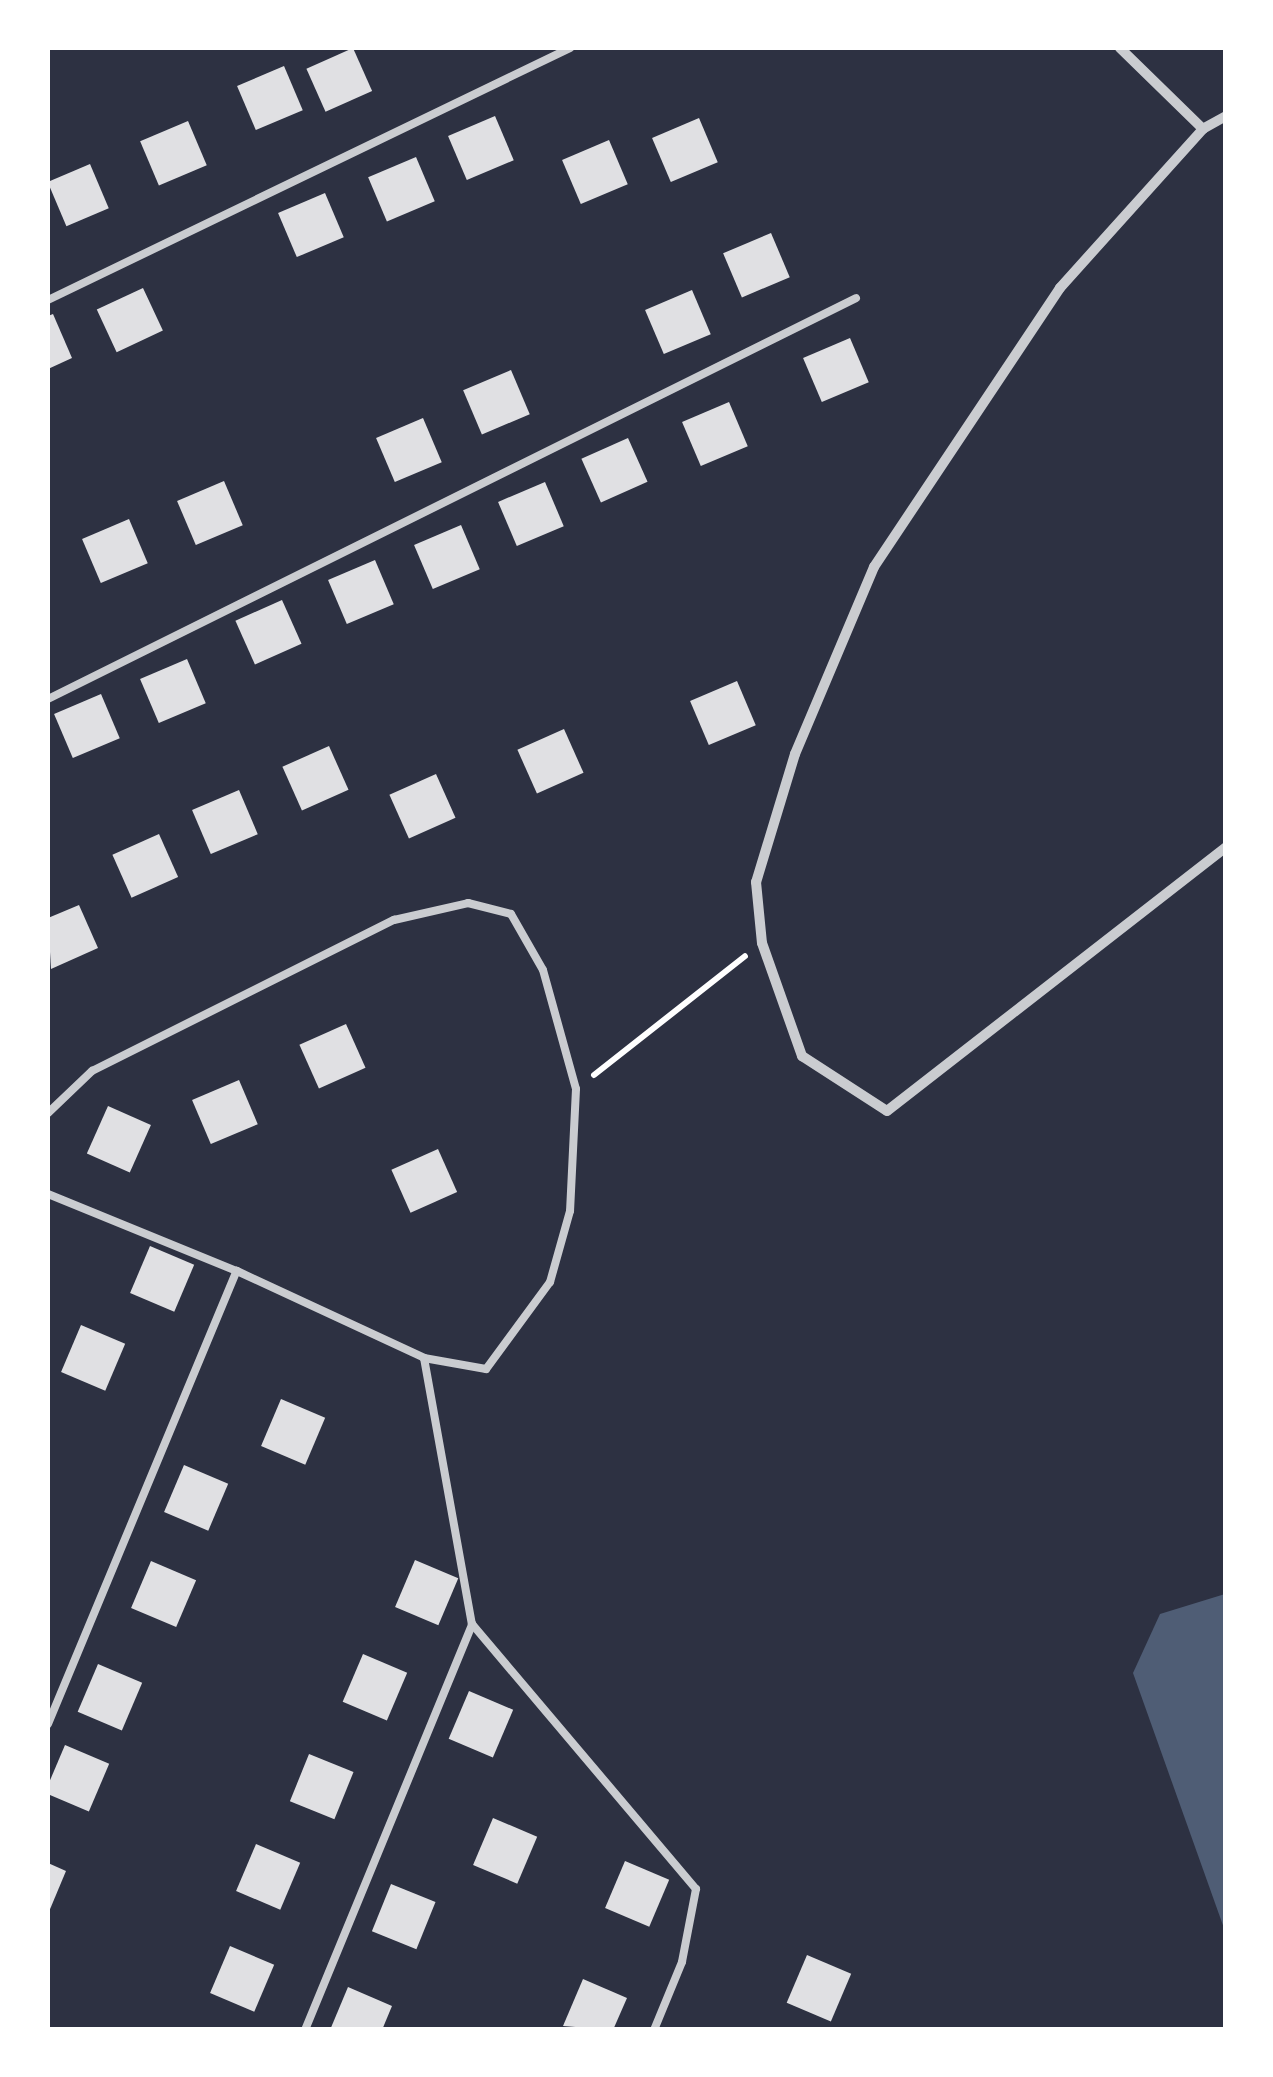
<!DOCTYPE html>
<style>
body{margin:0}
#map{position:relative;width:1273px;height:2077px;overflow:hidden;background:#2d3142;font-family:"Work Sans",sans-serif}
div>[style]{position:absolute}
.water>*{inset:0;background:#4f5d75}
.building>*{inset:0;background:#e0e0e3;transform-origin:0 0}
.path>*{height:6px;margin:-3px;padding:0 3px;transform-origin:3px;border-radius:3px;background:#fff}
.service>*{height:8px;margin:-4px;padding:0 4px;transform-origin:4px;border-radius:4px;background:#caccd0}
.minor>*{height:10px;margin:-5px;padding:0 5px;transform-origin:5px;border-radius:5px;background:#caccd0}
span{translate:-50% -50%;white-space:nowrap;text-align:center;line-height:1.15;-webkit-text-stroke:8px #fff;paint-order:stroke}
.frame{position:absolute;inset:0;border:50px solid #fff;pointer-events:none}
</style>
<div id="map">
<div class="water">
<div style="clip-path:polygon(1225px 1594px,1226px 1594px,1225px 1931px,1133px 1673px,1160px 1614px)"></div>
</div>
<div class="building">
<div style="left:353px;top:48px;width:47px;height:51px;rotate:66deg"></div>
<div style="left:284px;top:66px;width:48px;height:51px;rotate:67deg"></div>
<div style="left:495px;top:116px;width:48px;height:51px;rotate:67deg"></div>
<div style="left:699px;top:118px;width:48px;height:51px;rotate:67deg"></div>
<div style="left:188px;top:121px;width:48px;height:52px;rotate:67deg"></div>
<div style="left:609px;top:140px;width:48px;height:51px;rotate:67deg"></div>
<div style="left:416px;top:157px;width:48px;height:52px;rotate:67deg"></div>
<div style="left:90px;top:164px;width:48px;height:46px;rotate:67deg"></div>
<div style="left:325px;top:193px;width:48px;height:51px;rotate:67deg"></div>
<div style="left:771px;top:233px;width:48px;height:52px;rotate:67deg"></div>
<div style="left:143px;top:288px;width:47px;height:51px;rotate:65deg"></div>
<div style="left:692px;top:290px;width:48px;height:51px;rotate:67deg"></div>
<div style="clip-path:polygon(53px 314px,72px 358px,48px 369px,48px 316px)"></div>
<div style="left:850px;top:338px;width:48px;height:51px;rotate:67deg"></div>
<div style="left:511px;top:370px;width:48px;height:52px;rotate:67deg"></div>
<div style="left:729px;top:402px;width:48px;height:51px;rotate:67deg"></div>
<div style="left:423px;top:418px;width:48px;height:51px;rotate:67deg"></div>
<div style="left:628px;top:438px;width:48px;height:51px;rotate:66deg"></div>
<div style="left:224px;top:481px;width:48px;height:51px;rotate:67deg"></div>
<div style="left:545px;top:482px;width:48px;height:51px;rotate:67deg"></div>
<div style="left:129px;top:519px;width:48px;height:51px;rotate:67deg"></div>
<div style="left:461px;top:525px;width:48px;height:51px;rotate:67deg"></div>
<div style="left:375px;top:560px;width:48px;height:51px;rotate:67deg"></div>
<div style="left:282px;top:600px;width:48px;height:51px;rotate:66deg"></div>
<div style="left:187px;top:659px;width:48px;height:51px;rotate:67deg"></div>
<div style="left:737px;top:681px;width:48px;height:51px;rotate:67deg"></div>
<div style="left:101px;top:694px;width:48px;height:51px;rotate:67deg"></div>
<div style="left:564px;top:729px;width:48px;height:51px;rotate:66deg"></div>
<div style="left:329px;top:746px;width:48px;height:51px;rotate:66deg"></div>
<div style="left:436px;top:774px;width:48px;height:51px;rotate:66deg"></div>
<div style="left:239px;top:790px;width:48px;height:51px;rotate:67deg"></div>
<div style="left:159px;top:834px;width:47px;height:51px;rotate:66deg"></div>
<div style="clip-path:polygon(79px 905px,98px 948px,51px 969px,48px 918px)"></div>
<div style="left:346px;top:1024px;width:48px;height:51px;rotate:66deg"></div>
<div style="left:239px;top:1080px;width:48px;height:51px;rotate:67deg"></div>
<div style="left:108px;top:1106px;width:47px;height:52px;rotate:24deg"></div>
<div style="left:438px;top:1149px;width:47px;height:51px;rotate:66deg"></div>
<div style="left:150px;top:1246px;width:48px;height:51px;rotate:23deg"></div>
<div style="left:81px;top:1325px;width:48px;height:51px;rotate:23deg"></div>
<div style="left:281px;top:1399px;width:48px;height:51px;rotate:23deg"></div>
<div style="left:184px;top:1465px;width:48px;height:51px;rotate:23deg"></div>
<div style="left:415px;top:1560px;width:47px;height:51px;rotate:23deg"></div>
<div style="left:151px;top:1561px;width:49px;height:51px;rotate:23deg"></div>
<div style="left:363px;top:1654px;width:48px;height:52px;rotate:23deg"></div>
<div style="left:98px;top:1664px;width:48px;height:52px;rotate:23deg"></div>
<div style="left:469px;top:1691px;width:48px;height:52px;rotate:23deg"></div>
<div style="left:65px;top:1745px;width:48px;height:52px;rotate:23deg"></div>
<div style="left:309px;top:1754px;width:48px;height:51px;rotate:22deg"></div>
<div style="left:493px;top:1818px;width:48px;height:51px;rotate:23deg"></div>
<div style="left:256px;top:1844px;width:48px;height:51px;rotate:23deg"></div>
<div style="left:625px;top:1861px;width:48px;height:51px;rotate:23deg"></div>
<div style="clip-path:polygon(48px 1863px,66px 1871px,48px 1914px)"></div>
<div style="left:391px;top:1884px;width:48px;height:51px;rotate:22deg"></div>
<div style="left:230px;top:1946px;width:48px;height:51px;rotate:23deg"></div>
<div style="left:807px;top:1955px;width:48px;height:52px;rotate:23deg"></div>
<div style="clip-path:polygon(583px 1979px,627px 1998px,613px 2030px,563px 2026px)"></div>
<div style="clip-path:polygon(348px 1987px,392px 2006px,382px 2030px,330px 2030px)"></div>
</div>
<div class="path">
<div style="left:594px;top:1075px;width:192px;rotate:-38.2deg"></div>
</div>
<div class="service">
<div style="left:48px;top:300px;width:580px;rotate:-25.77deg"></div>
<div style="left:48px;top:699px;width:902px;rotate:-26.39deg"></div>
<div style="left:48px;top:1113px;width:61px;rotate:-43.7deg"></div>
<div style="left:92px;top:1071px;width:338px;rotate:-26.6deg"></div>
<div style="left:394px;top:920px;width:76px;rotate:-12.9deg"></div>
<div style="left:468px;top:903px;width:44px;rotate:14.3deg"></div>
<div style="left:511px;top:914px;width:64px;rotate:60.3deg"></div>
<div style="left:543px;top:970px;width:123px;rotate:74.5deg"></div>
<div style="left:576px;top:1089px;width:122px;rotate:92.8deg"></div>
<div style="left:570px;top:1211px;width:74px;rotate:105.7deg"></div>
<div style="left:550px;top:1282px;width:108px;rotate:126.3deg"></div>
<div style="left:486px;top:1369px;width:63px;rotate:-169.9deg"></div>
<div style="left:48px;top:1194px;width:204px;rotate:22.2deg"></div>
<div style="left:237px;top:1271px;width:206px;rotate:24.9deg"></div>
<div style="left:424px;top:1358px;width:270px;rotate:79.8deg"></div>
<div style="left:472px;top:1624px;width:347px;rotate:49.8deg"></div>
<div style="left:696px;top:1889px;width:74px;rotate:100.9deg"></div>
<div style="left:682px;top:1962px;width:74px;rotate:112.4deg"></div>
<div style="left:48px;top:1724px;width:491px;rotate:-67.4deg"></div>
<div style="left:305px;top:2030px;width:439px;rotate:-67.6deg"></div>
</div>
<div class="minor">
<div style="left:1120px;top:48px;width:116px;rotate:44.3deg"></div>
<div style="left:1226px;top:116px;width:26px;rotate:151deg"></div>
<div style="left:1203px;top:129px;width:214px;rotate:132deg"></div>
<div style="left:1060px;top:288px;width:335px;rotate:123.7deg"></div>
<div style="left:874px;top:567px;width:203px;rotate:112.9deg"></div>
<div style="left:795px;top:754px;width:134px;rotate:106.9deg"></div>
<div style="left:756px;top:882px;width:61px;rotate:84.4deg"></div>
<div style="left:762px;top:943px;width:120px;rotate:70.5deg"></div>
<div style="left:802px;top:1056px;width:101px;rotate:32.9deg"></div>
<div style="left:887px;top:1111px;width:430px;rotate:-37.9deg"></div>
</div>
<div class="frame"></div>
</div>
